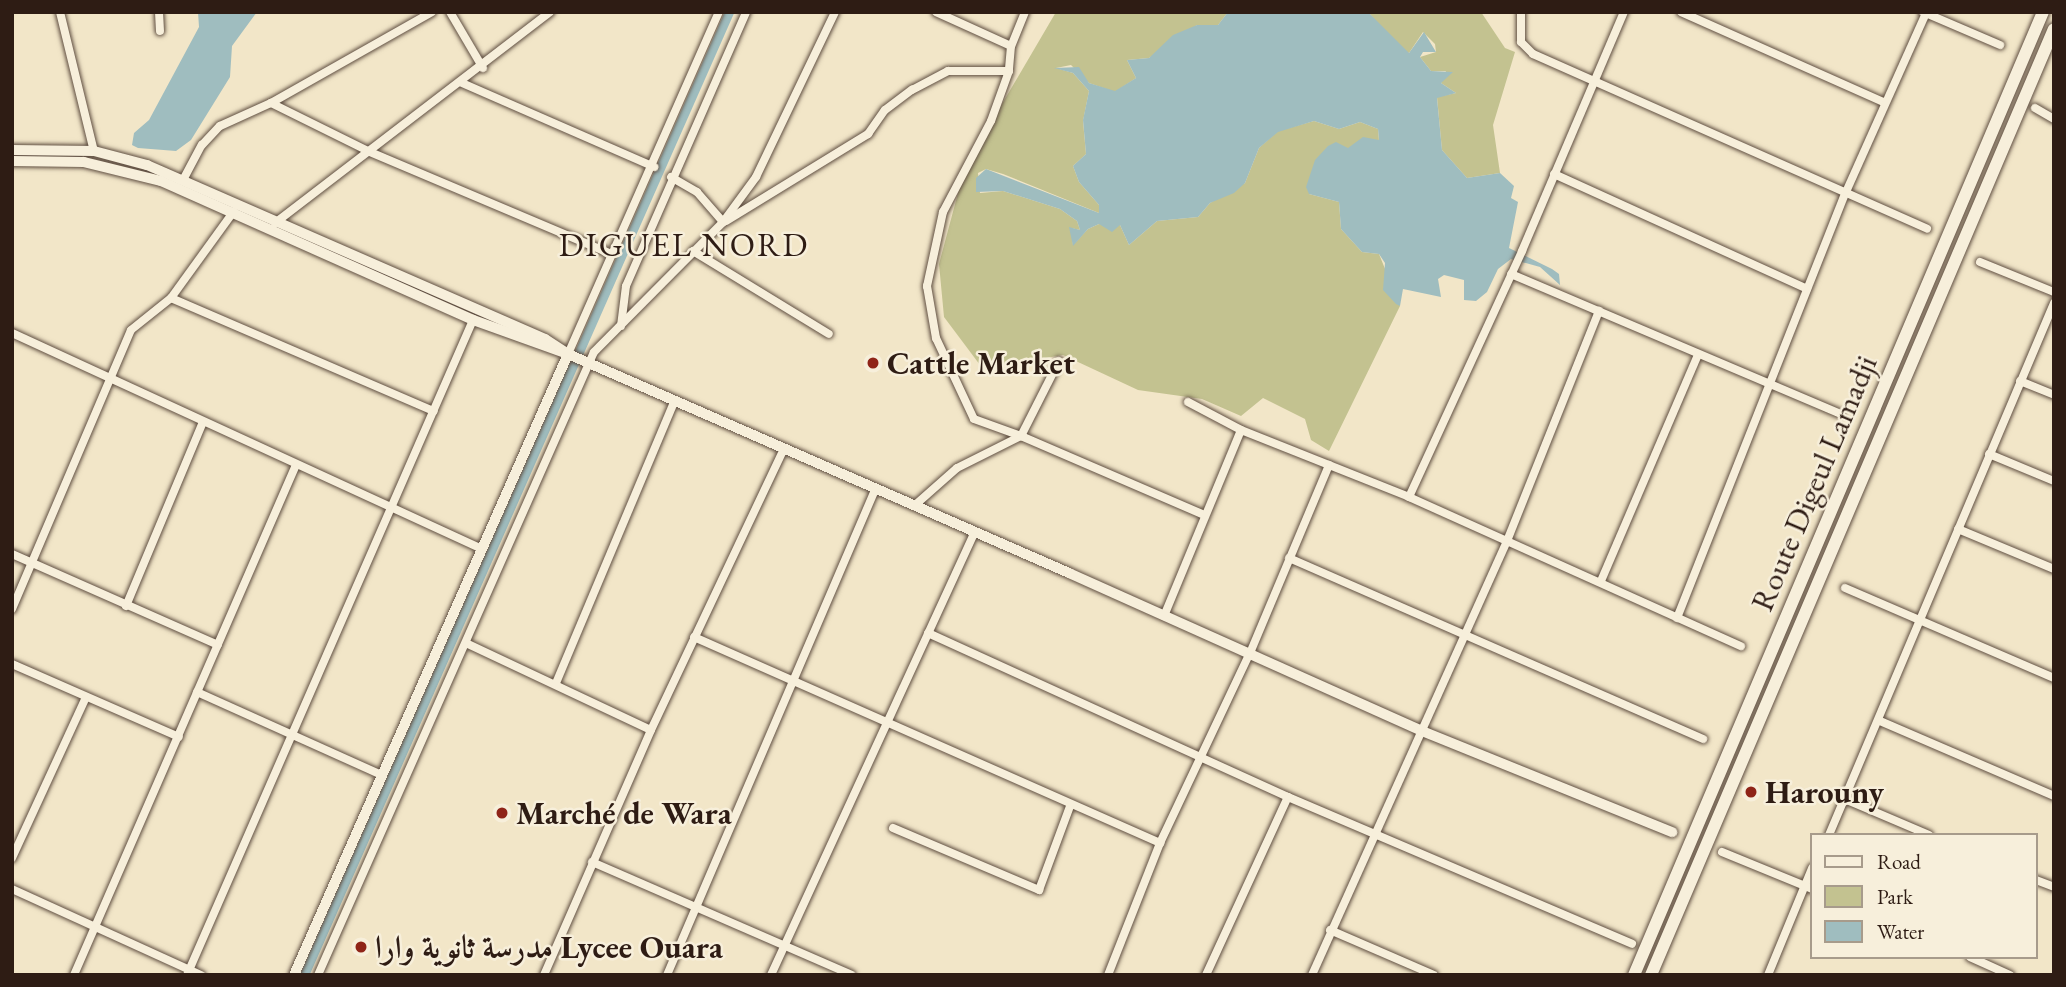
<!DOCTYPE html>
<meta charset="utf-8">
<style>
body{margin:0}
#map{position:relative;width:2066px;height:987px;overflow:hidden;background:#f2e6c8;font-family:"EB Garamond",Amiri,serif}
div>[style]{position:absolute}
.green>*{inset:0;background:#c3c290}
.water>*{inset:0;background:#9fbdbf}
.canal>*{height:9px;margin:-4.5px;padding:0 4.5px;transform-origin:4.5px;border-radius:4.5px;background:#9fbdbf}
.roads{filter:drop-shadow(0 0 2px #5f4e41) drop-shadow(0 0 2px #5f4e41)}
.minor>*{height:8px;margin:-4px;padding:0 4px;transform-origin:4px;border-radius:4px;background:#f7efdb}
.tertiary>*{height:10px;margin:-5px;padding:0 5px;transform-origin:5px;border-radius:5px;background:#f7efdb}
.secondary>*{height:12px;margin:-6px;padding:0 6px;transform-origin:6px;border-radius:6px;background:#f7efdb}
.dots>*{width:19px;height:19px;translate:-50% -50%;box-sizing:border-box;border:4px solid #f7efdb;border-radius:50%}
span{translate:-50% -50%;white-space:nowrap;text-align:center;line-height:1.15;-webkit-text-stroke:5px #f7efdb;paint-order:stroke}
.poi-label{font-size:32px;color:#2e1c14;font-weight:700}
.left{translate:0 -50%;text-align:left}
.street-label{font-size:32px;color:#2e1c14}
.neighbourhood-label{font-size:33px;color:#2e1c14;letter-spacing:2px}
.frame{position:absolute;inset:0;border:14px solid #2e1c14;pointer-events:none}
.legend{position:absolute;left:1810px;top:833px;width:228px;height:126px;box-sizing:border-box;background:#f7efdb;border:2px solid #a79b8b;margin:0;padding:9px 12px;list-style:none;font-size:21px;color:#2e1c14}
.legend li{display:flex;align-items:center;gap:14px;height:35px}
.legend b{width:35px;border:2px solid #a79b8b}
</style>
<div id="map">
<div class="green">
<div style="clip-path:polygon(1056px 12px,1228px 12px,1218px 25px,1197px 25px,1149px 58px,1127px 60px,1136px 78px,1115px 92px,1089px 83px,1071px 65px,1056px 68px,1073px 73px,1089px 91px,1083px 121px,1086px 154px,1073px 166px,1079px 182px,1099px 205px,1099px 213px,1003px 174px,986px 169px,978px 173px,980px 193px,1003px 191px,1060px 209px,1077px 221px,1080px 230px,1071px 228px,1073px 245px,1088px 229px,1099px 224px,1120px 225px,1129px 245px,1157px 221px,1198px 217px,1210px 203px,1245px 183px,1259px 148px,1278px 131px,1314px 121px,1339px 129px,1360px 122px,1378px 129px,1379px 141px,1309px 194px,1339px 202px,1341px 229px,1362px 252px,1379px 254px,1400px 306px,1329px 451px,1311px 440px,1305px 419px,1263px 398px,1241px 416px,1202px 399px,1138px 390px,1063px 355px,983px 369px,944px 317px,939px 264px,965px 167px)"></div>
<div style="clip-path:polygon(1368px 12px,1481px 12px,1505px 48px,1515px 52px,1493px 125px,1500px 173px,1467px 178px,1442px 150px,1437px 97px,1456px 93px,1441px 83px,1446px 71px,1431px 71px,1420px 57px,1436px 52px,1435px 44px,1423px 32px,1409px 53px,1403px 51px)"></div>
</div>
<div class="water">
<div style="clip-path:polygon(198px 12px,257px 12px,232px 46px,230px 77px,191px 140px,176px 151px,138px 148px,132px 145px,134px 133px,149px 120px,199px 27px)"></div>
<div style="clip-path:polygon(1228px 12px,1368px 12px,1409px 53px,1424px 32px,1436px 52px,1423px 52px,1420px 57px,1431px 71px,1453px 72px,1441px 83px,1456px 93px,1437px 98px,1442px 150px,1467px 178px,1500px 173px,1514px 186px,1511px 198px,1518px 202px,1509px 248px,1552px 269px,1559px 274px,1560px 285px,1540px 267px,1511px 259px,1498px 269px,1487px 292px,1476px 301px,1464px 300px,1464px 280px,1444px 275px,1438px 279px,1441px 297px,1403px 289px,1400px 306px,1396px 304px,1383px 290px,1385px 263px,1379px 254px,1362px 252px,1341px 229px,1339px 202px,1309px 194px,1306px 187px,1315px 160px,1328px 146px,1336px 142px,1348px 148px,1363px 137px,1379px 140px,1378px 129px,1360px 122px,1339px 129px,1314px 121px,1278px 132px,1259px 148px,1245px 183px,1234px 193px,1210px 203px,1198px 217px,1157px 221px,1129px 245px,1120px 225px,1112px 232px,1099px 224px,1088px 229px,1073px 246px,1069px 227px,1080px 230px,1077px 221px,1060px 209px,1003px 191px,976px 192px,976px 178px,986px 169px,1099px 213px,1099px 205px,1079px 182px,1073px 166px,1086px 154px,1083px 120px,1089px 91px,1073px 73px,1054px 68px,1079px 67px,1089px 83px,1115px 91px,1136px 78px,1127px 60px,1149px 58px,1173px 35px,1197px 25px,1218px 25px)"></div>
</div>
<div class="canal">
<div style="left:304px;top:975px;width:1053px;rotate:-66.19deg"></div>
</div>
<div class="roads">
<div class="minor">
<div style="left:60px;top:12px;width:143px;rotate:76.3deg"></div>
<div style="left:159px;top:12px;width:19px;rotate:87deg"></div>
<div style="left:450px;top:12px;width:65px;rotate:59.5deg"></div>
<div style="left:936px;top:12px;width:82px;rotate:24.4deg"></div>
<div style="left:1025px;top:12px;width:37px;rotate:112deg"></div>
<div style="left:1011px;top:46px;width:25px;rotate:95deg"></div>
<div style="left:1009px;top:71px;width:53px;rotate:109.8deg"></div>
<div style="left:991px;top:121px;width:103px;rotate:117.8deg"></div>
<div style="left:943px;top:212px;width:76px;rotate:102.2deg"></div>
<div style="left:927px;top:286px;width:53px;rotate:80.2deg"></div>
<div style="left:936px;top:338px;width:89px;rotate:64.9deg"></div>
<div style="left:974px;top:419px;width:50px;rotate:19.9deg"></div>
<div style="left:1021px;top:436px;width:84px;rotate:-63.1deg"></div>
<div style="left:1521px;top:12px;width:30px;rotate:90deg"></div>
<div style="left:1521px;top:42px;width:17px;rotate:45deg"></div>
<div style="left:1533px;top:54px;width:431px;rotate:23.9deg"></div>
<div style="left:1681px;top:12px;width:223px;rotate:24deg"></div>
<div style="left:1923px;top:12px;width:84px;rotate:23.2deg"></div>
<div style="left:462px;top:83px;width:210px;rotate:23.6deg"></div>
<div style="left:271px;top:103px;width:110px;rotate:26.3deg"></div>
<div style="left:370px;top:152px;width:262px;rotate:22.9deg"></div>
<div style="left:2035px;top:108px;width:22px;rotate:30deg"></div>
<div style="left:1554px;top:174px;width:278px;rotate:24.4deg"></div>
<div style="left:671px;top:177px;width:30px;rotate:30deg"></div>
<div style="left:697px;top:192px;width:40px;rotate:49deg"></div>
<div style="left:183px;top:180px;width:40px;rotate:-62deg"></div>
<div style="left:202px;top:145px;width:26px;rotate:-47deg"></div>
<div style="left:220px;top:126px;width:56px;rotate:-24.3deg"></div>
<div style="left:271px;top:103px;width:185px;rotate:-29.5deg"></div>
<div style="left:726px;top:221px;width:167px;rotate:-31.5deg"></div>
<div style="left:868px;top:134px;width:29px;rotate:-55deg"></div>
<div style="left:885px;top:110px;width:34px;rotate:-37deg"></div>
<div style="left:912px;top:90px;width:41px;rotate:-27.8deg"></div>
<div style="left:948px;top:71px;width:61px"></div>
<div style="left:275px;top:223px;width:347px;rotate:-37.5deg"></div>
<div style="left:693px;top:251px;width:159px;rotate:31.4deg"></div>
<div style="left:1980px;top:262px;width:80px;rotate:22.1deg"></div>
<div style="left:1511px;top:274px;width:358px;rotate:23deg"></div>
<div style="left:171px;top:298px;width:286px;rotate:23.3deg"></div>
<div style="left:621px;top:326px;width:40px;rotate:-82.9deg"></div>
<div style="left:626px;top:286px;width:299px;rotate:-66.3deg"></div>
<div style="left:12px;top:333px;width:517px;rotate:24.68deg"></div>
<div style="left:568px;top:354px;width:374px;rotate:-66.2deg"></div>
<div style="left:2020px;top:381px;width:37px;rotate:22deg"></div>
<div style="left:1188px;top:402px;width:60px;rotate:27.8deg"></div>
<div style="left:1989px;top:454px;width:70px;rotate:22.6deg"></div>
<div style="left:1409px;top:497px;width:271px;rotate:-65.3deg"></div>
<div style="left:1522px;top:251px;width:260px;rotate:-66.9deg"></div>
<div style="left:914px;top:506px;width:57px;rotate:-41.5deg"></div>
<div style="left:957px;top:468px;width:72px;rotate:-26.6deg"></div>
<div style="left:1021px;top:436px;width:199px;rotate:23.3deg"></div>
<div style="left:1958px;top:529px;width:104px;rotate:22.6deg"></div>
<div style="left:12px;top:554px;width:225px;rotate:23.8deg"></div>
<div style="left:1289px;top:558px;width:452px;rotate:23.6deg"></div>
<div style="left:1601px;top:581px;width:246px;rotate:-66.8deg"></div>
<div style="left:1845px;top:588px;width:228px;rotate:23.3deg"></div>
<div style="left:126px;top:606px;width:199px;rotate:-67.3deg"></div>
<div style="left:12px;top:609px;width:303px;rotate:-66.9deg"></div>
<div style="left:131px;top:330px;width:51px;rotate:-38.7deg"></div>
<div style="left:171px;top:298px;width:107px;rotate:-54.1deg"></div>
<div style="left:1164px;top:616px;width:201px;rotate:-67.5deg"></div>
<div style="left:1241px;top:430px;width:181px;rotate:21.7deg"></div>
<div style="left:1409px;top:497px;width:364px;rotate:24.2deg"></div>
<div style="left:1677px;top:618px;width:458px;rotate:-68.4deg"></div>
<div style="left:1846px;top:192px;width:196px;rotate:-65.9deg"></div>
<div style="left:928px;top:633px;width:396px;rotate:24.5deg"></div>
<div style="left:1288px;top:797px;width:374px;rotate:23.1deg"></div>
<div style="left:694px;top:637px;width:510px;rotate:23.85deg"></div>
<div style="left:466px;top:643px;width:204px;rotate:25.2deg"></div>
<div style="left:12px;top:664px;width:182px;rotate:23.6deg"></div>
<div style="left:556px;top:683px;width:305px;rotate:-67.2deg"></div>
<div style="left:197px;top:692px;width:203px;rotate:24.2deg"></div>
<div style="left:1880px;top:721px;width:189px;rotate:23.3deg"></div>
<div style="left:1847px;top:800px;width:89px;rotate:23.1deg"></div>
<div style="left:893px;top:828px;width:159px;rotate:23deg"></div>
<div style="left:1039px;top:890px;width:90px;rotate:-69.7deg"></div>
<div style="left:1829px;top:835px;width:578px;rotate:-67.07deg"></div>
<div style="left:1722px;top:852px;width:97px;rotate:22.3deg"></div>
<div style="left:12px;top:858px;width:177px;rotate:-65.3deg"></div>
<div style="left:592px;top:862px;width:283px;rotate:23.5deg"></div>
<div style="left:2036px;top:880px;width:19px;rotate:21deg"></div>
<div style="left:12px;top:889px;width:208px;rotate:24.5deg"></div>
<div style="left:1330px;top:930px;width:113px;rotate:23.4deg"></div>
<div style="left:1970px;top:957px;width:44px;rotate:24.2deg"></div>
<div style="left:74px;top:975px;width:556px;rotate:-66.48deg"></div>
<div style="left:187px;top:975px;width:715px;rotate:-66.41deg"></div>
<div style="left:318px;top:975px;width:681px;rotate:-66.11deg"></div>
<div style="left:594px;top:352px;width:183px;rotate:-45.2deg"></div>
<div style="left:723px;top:222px;width:56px;rotate:-53.7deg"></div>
<div style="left:756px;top:177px;width:183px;rotate:-64.4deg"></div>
<div style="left:544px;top:975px;width:267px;rotate:-66.4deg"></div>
<div style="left:651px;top:730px;width:309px;rotate:-64.7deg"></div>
<div style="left:667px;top:975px;width:528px;rotate:-66.79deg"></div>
<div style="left:771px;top:975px;width:488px;rotate:-65.3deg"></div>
<div style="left:1108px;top:975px;width:142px;rotate:-68.5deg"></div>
<div style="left:1160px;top:843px;width:210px;rotate:-64.7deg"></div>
<div style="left:1250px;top:653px;width:204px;rotate:-67.2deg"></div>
<div style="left:1206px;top:975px;width:196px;rotate:-65.3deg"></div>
<div style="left:1312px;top:975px;width:476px;rotate:-65.8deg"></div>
<div style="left:1507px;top:541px;width:248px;rotate:-68.2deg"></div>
<div style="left:1768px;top:975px;width:116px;rotate:-67.6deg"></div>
</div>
<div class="tertiary">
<div style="left:12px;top:150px;width:82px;rotate:0.7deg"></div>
<div style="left:94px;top:151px;width:55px;rotate:14.8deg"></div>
<div style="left:147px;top:165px;width:434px;rotate:23.6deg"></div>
<div style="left:545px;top:339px;width:27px;rotate:33deg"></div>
<div style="left:12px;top:161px;width:72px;rotate:0.8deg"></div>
<div style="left:84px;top:162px;width:79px;rotate:13.9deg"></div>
<div style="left:161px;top:181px;width:342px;rotate:24deg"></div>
<div style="left:473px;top:320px;width:101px;rotate:19.7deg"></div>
<div style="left:568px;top:354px;width:547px;rotate:23.61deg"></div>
<div style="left:1069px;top:573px;width:387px;rotate:24.1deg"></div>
<div style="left:1422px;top:731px;width:270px;rotate:22deg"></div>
<div style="left:294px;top:975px;width:679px;rotate:-66.19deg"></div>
</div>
<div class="secondary">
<div style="left:1634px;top:975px;width:1046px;rotate:-66.99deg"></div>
<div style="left:1651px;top:975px;width:1028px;rotate:-66.93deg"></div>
</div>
</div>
<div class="dots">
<div style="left:873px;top:363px;background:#8f2418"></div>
<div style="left:1751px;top:792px;background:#8f2418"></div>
<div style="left:502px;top:813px;background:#8f2418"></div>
<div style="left:361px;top:947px;background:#8f2418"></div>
</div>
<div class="poi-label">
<span class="left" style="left:887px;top:363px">Cattle Market</span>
<span class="left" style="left:1765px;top:792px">Harouny</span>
<span class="left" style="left:516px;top:813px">Marché de Wara</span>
<span class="left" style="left:375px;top:947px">مدرسة ثانوية وارا Lycee Ouara</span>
</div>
<div class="street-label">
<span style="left:1814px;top:483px;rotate:-67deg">Route Digeul Lamadji</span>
</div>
<div class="neighbourhood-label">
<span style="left:684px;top:245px">DIGUEL NORD</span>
</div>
<div class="frame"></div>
<ul class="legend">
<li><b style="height:9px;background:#f7efdb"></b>Road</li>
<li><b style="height:19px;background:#c3c290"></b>Park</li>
<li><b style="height:19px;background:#9fbdbf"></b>Water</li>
</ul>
</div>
